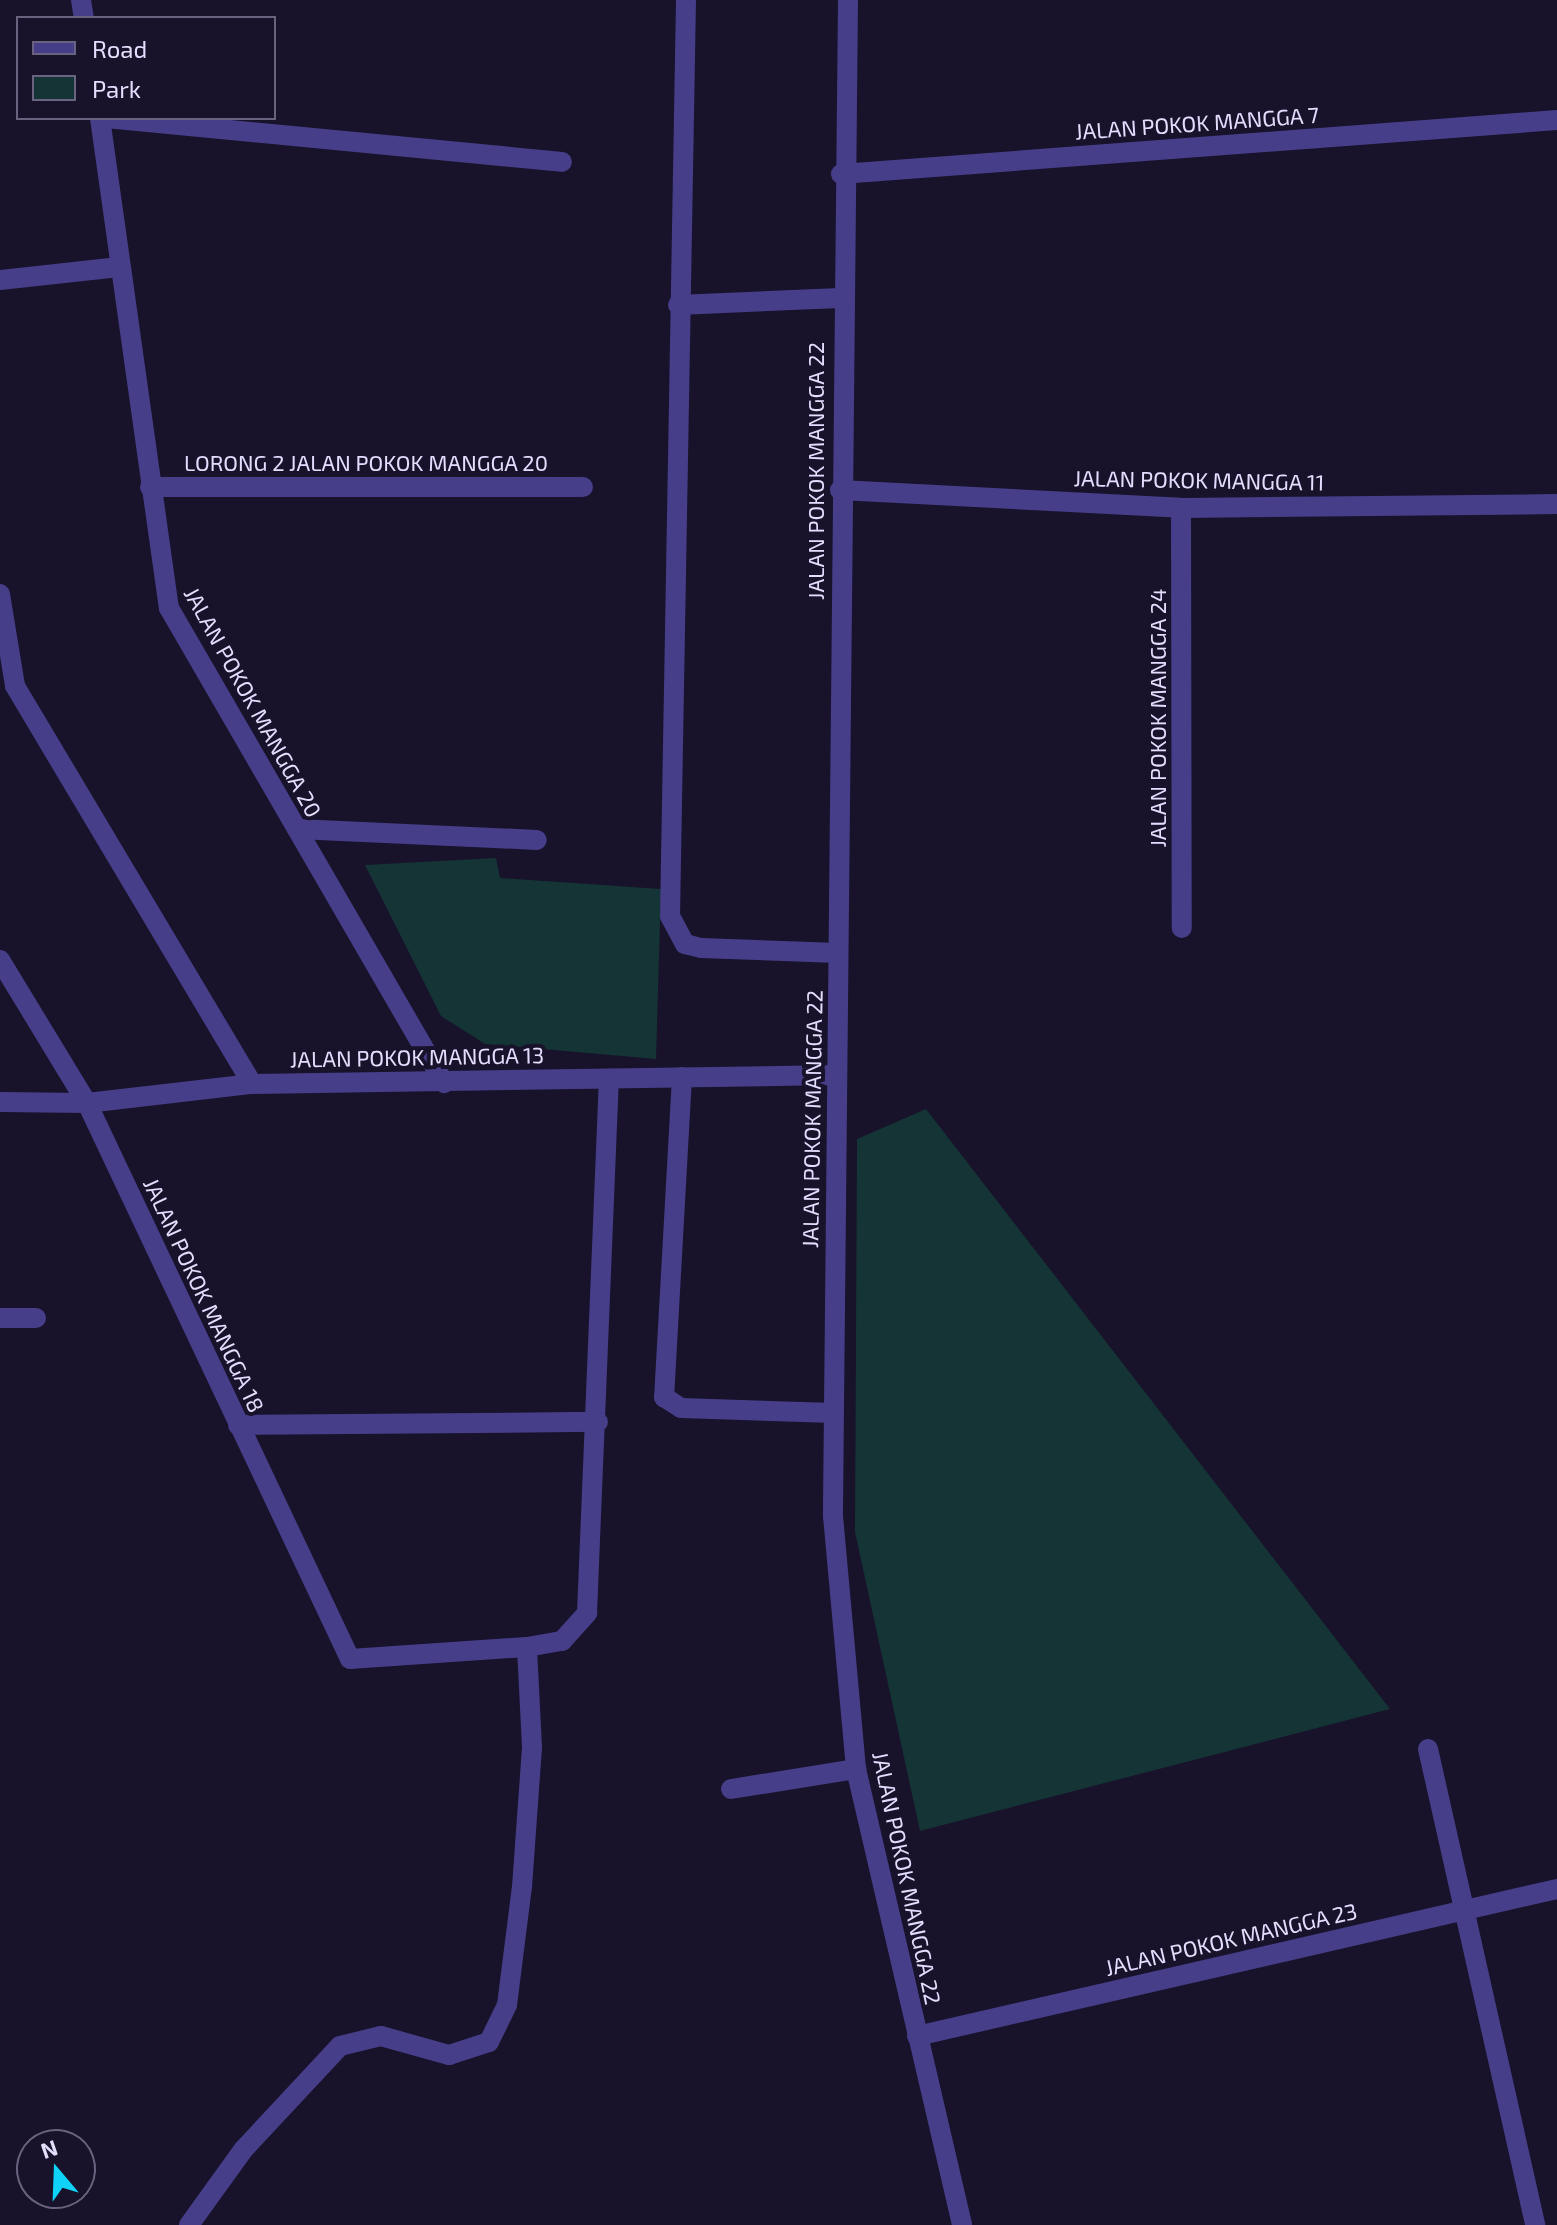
<!DOCTYPE html>
<style>
body{margin:0}
#map{position:relative;width:1557px;height:2225px;overflow:hidden;background:#18122b;font-family:"Exo 2",sans-serif}
div>[style]{position:absolute}
.green>*{inset:0;background:#153435}
.service>*{height:20px;margin:-10px;padding:0 10px;transform-origin:10px;border-radius:10px;background:#463e88}
.minor>*{height:20px;margin:-10px;padding:0 10px;transform-origin:10px;border-radius:10px;background:#463e88}
span{translate:-50% -50%;white-space:nowrap;text-align:center;line-height:1.15;-webkit-text-stroke:8px #18122b;paint-order:stroke}
.street-label{font-size:22px;color:#e3ddfe}
.legend{position:absolute;left:16px;top:16px;width:260px;height:104px;box-sizing:border-box;background:#18122b;border:2px solid #69637f;margin:0;padding:10px 14px;list-style:none;font-size:24px;color:#e3ddfe}
.legend li{display:flex;align-items:center;gap:16px;height:40px}
.legend b{width:40px;border:2px solid #69637f}
.north{position:absolute;left:16px;top:2129px;width:80px;height:80px;box-sizing:border-box;background:#18122b;border:2px solid #69637f;border-radius:50%;rotate:341deg;font-size:22px;font-weight:700;line-height:32px;text-align:center;color:#e3ddfe}
.north::after{content:'';display:block;margin:auto;width:28px;height:36px;background:#0ed2f8;clip-path:polygon(50% 0,100% 100%,50% 72%,0 100%)}
</style>
<div id="map">
<div class="green">
<div style="clip-path:polygon(496px 858px,500px 878px,661px 889px,656px 1059px,485px 1044px,441px 1016px,365px 865px)"></div>
<div style="clip-path:polygon(926px 1109px,1390px 1709px,920px 1831px,855px 1532px,857px 1139px)"></div>
</div>
<div class="service">
<div style="left:686px;top:0;width:916px;rotate:91deg"></div>
<div style="left:670px;top:916px;width:32px;rotate:62deg"></div>
<div style="left:685px;top:944px;width:16px;rotate:14deg"></div>
<div style="left:701px;top:948px;width:137px;rotate:2.1deg"></div>
<div style="left:0;top:280px;width:120px;rotate:-6.2deg"></div>
<div style="left:678px;top:305px;width:162px;rotate:-2.5deg"></div>
<div style="left:0;top:594px;width:93px;rotate:80.7deg"></div>
<div style="left:15px;top:686px;width:463px;rotate:59.2deg"></div>
<div style="left:682px;top:1077px;width:321px;rotate:93.2deg"></div>
<div style="left:664px;top:1397px;width:20px;rotate:33deg"></div>
<div style="left:681px;top:1408px;width:153px;rotate:1.9deg"></div>
<div style="left:587px;top:1613px;width:535px;rotate:-87.65deg"></div>
<div style="left:1428px;top:1749px;width:488px;rotate:77.3deg"></div>
<div style="left:731px;top:1789px;width:127px;rotate:-9.1deg"></div>
</div>
<div class="minor">
<div style="left:81px;top:0;width:18px;rotate:81deg"></div>
<div style="left:848px;top:0;width:1516px;rotate:90.57deg"></div>
<div style="left:833px;top:1516px;width:254px;rotate:84.8deg"></div>
<div style="left:856px;top:1769px;width:468px;rotate:76.9deg"></div>
<div style="left:100px;top:118px;width:495px;rotate:82deg"></div>
<div style="left:169px;top:608px;width:549px;rotate:59.93deg"></div>
<div style="left:106px;top:118px;width:458px;rotate:5.5deg"></div>
<div style="left:841px;top:174px;width:718px;rotate:-4.31deg"></div>
<div style="left:150px;top:487px;width:433px"></div>
<div style="left:840px;top:490px;width:341px;rotate:3deg"></div>
<div style="left:1181px;top:508px;width:376px;rotate:-0.6deg"></div>
<div style="left:1181px;top:508px;width:420px;rotate:89.9deg"></div>
<div style="left:297px;top:829px;width:240px;rotate:2.6deg"></div>
<div style="left:0;top:960px;width:167px;rotate:58.7deg"></div>
<div style="left:87px;top:1103px;width:615px;rotate:64.68deg"></div>
<div style="left:350px;top:1659px;width:177px;rotate:-3.9deg"></div>
<div style="left:527px;top:1647px;width:36px;rotate:-10deg"></div>
<div style="left:562px;top:1641px;width:38px;rotate:-48deg"></div>
<div style="left:0;top:1102px;width:87px;rotate:0.7deg"></div>
<div style="left:87px;top:1103px;width:166px;rotate:-6.6deg"></div>
<div style="left:252px;top:1084px;width:584px;rotate:-0.88deg"></div>
<div style="left:0;top:1318px;width:36px"></div>
<div style="left:238px;top:1425px;width:360px;rotate:-0.5deg"></div>
<div style="left:917px;top:2036px;width:657px;rotate:-12.94deg"></div>
<div style="left:189px;top:2225px;width:92px;rotate:-54.2deg"></div>
<div style="left:243px;top:2150px;width:142px;rotate:-47deg"></div>
<div style="left:340px;top:2046px;width:42px;rotate:-13.7deg"></div>
<div style="left:381px;top:2036px;width:71px;rotate:15.6deg"></div>
<div style="left:449px;top:2055px;width:42px;rotate:-18deg"></div>
<div style="left:489px;top:2042px;width:41px;rotate:-64.1deg"></div>
<div style="left:507px;top:2005px;width:119px;rotate:-82.8deg"></div>
<div style="left:522px;top:1887px;width:140px;rotate:-85.9deg"></div>
<div style="left:532px;top:1747px;width:100px;rotate:-92.9deg"></div>
</div>
<div class="street-label">
<span style="left:1197px;top:123px;rotate:-4deg">JALAN POKOK MANGGA 7</span>
<span style="left:366px;top:463px">LORONG 2 JALAN POKOK MANGGA 20</span>
<span style="left:816px;top:471px;rotate:-90deg">JALAN POKOK MANGGA 22</span>
<span style="left:1199px;top:480px;rotate:1deg">JALAN POKOK MANGGA 11</span>
<span style="left:253px;top:702px;rotate:61deg">JALAN POKOK MANGGA 20</span>
<span style="left:1158px;top:718px;rotate:-90deg">JALAN POKOK MANGGA 24</span>
<span style="left:417px;top:1057px;rotate:-1deg">JALAN POKOK MANGGA 13</span>
<span style="left:812px;top:1119px;rotate:-89deg">JALAN POKOK MANGGA 22</span>
<span style="left:204px;top:1295px;rotate:65deg">JALAN POKOK MANGGA 18</span>
<span style="left:907px;top:1878px;rotate:78deg">JALAN POKOK MANGGA 22</span>
<span style="left:1231px;top:1939px;rotate:-13deg">JALAN POKOK MANGGA 23</span>
</div>
<ul class="legend">
<li><b style="height:10px;background:#463e88"></b>Road</li>
<li><b style="height:22px;background:#153435"></b>Park</li>
</ul>
<div class="north">N</div>
</div>
